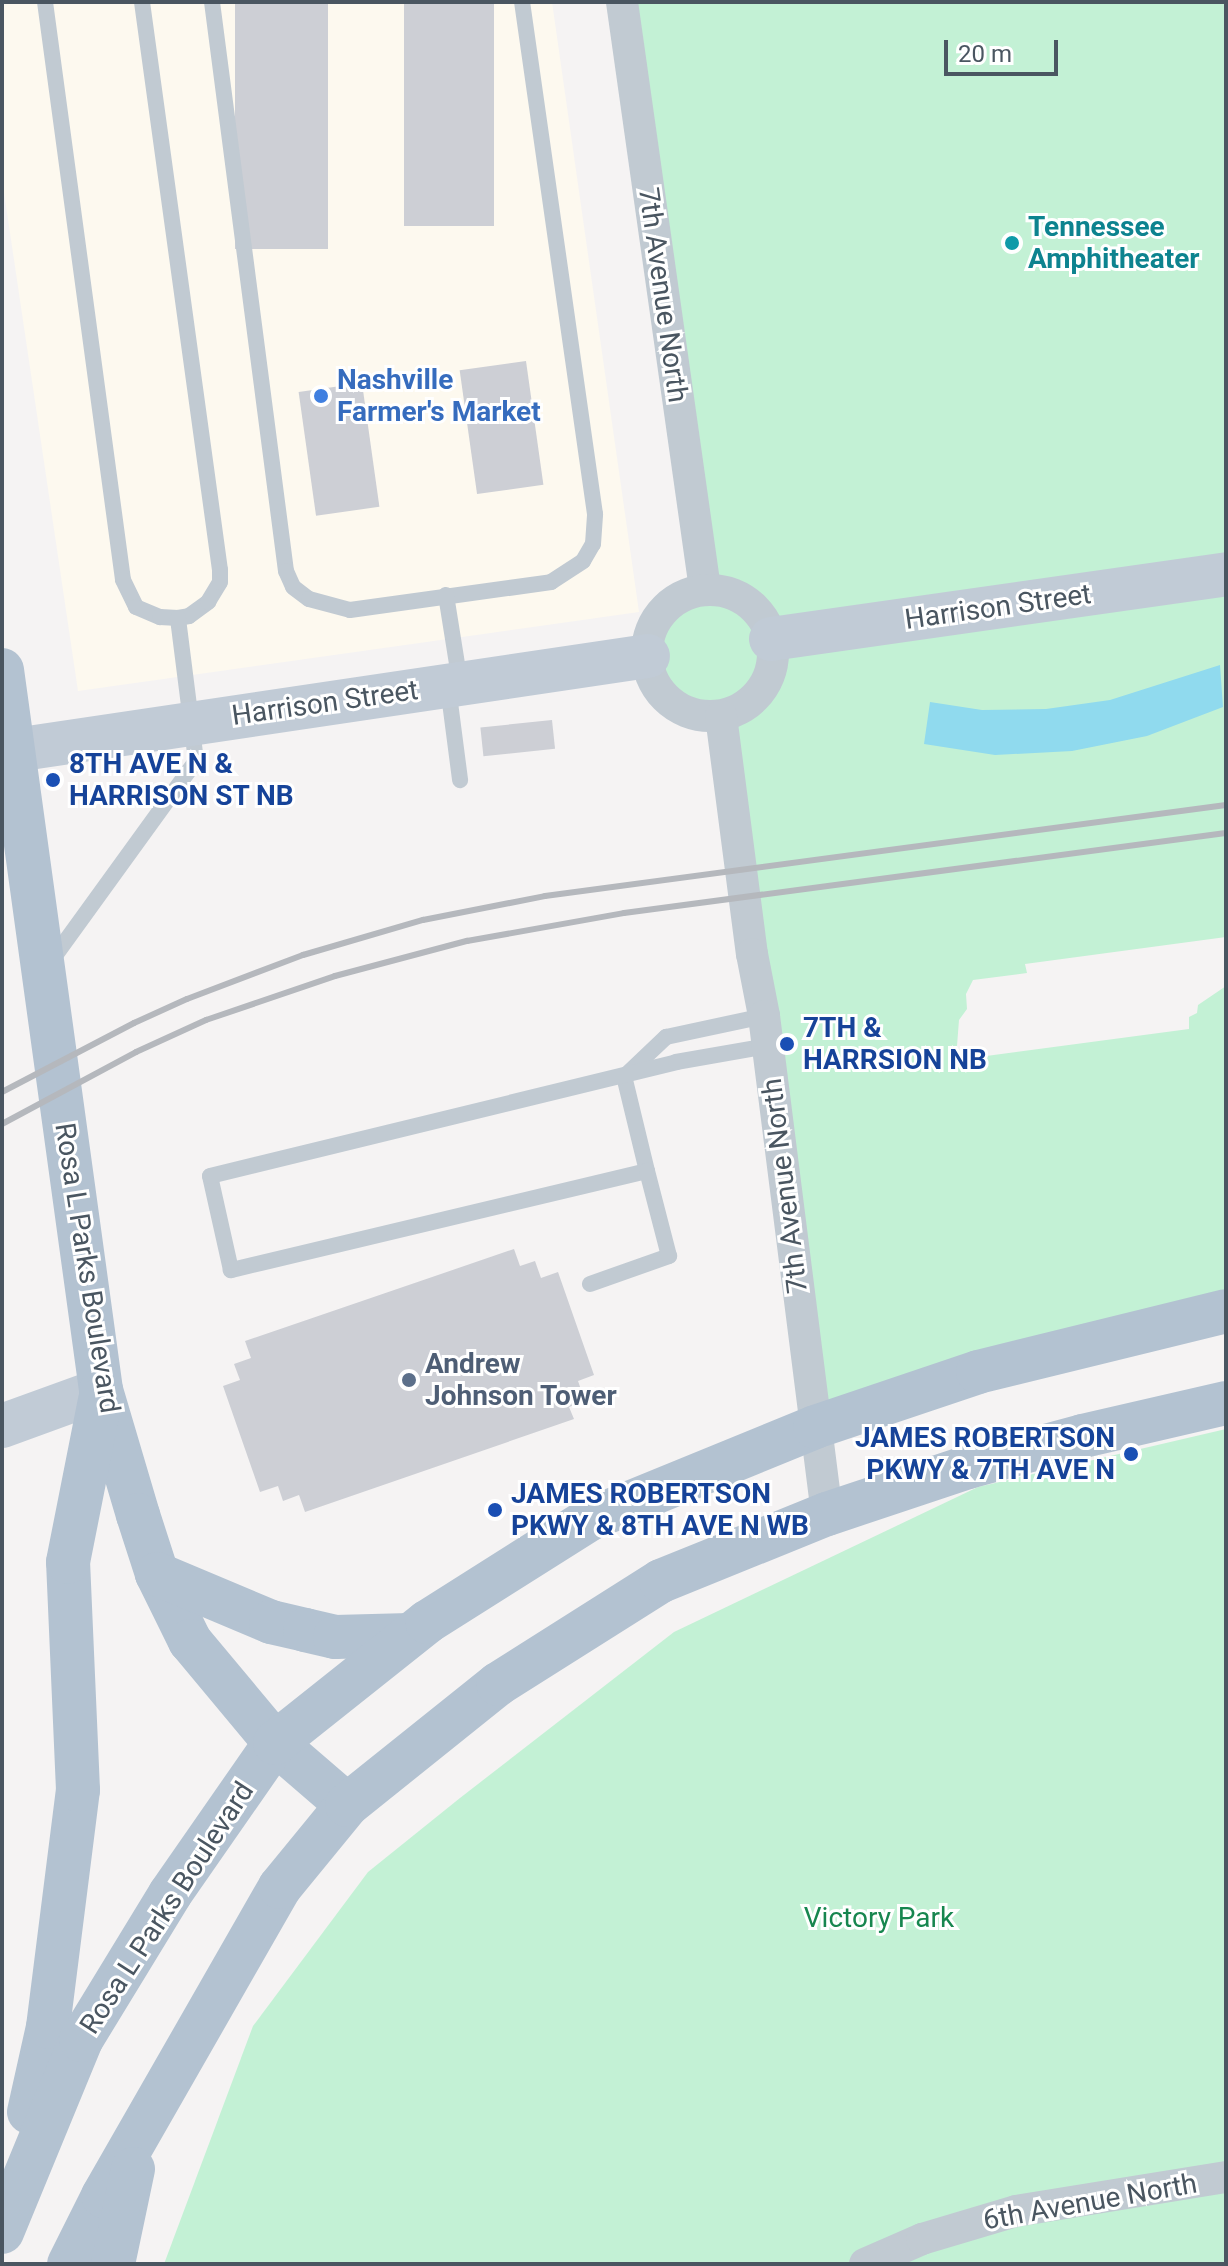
<!DOCTYPE html>
<style>
body{margin:0}
#map{position:relative;width:1228px;height:2266px;overflow:hidden;background:#f5f3f3;font-family:Roboto,sans-serif}
div>[style]{position:absolute}
.commercial>*{inset:0;background:#fdf9ef}
.green>*{inset:0;background:#c3f1d5}
.water>*{inset:0;background:#90daee}
.building>*{inset:0;background:#cdcfd5;transform-origin:0 0}
.lane>*{height:16px;margin:-8px;padding:0 8px;transform-origin:8px;border-radius:8px;background:#c1cad2}
.street>*{height:32px;margin:-16px;padding:0 16px;transform-origin:16px;border-radius:16px;background:#c1cad2}
.street>.ring{margin:-16px;padding:0;box-sizing:content-box;background:none;border:32px solid #c1cad2;border-radius:50%}
.secondary>*{height:44px;margin:-22px;padding:0 22px;transform-origin:22px;border-radius:22px;background:#c1cbd6}
.primary>*{height:44px;margin:-22px;padding:0 22px;transform-origin:22px;border-radius:22px;background:#b3c2d1}
.rail>*{height:6px;margin:-3px;padding:0 3px;transform-origin:3px;border-radius:3px;background:#b5b8bd}
.dots>*{width:22px;height:22px;translate:-50% -50%;box-sizing:border-box;border:4px solid #fff;border-radius:50%}
span{translate:-50% -50%;white-space:nowrap;text-align:center;line-height:1.15;-webkit-text-stroke:6px #fff;paint-order:stroke}
.culture-label{font-size:28px;color:#0d838f;font-weight:700}
.left{translate:0 -50%;text-align:left}
.street-label{font-size:28px;color:#4a5661}
.shop-label{font-size:28px;color:#366cbe;font-weight:700}
.transit-label{font-size:28px;color:#164399;font-weight:700}
.right{translate:-100% -50%;text-align:right}
.service-label{font-size:28px;color:#4e5e75;font-weight:700}
.park-label{font-size:28px;color:#17864f}
.frame{position:absolute;inset:0;border:4px solid #4a5661;pointer-events:none}
.scale{position:absolute;left:944px;top:40px;width:114px;height:36px;box-sizing:border-box;border:4px solid #4a5661;border-top:0;padding-left:10px;font-size:24px;line-height:28px;white-space:nowrap;color:#4a5661;-webkit-text-stroke:6px #fff;paint-order:stroke}
</style>
<div id="map">
<div class="commercial">
<div style="clip-path:polygon(2px 2px,552px 2px,639px 612px,78px 691px,2px 179px)"></div>
</div>
<div class="green">
<div style="clip-path:polygon(622px 2px,1226px 2px,1226px 937px,1025px 964px,1027px 973px,973px 980px,966px 994px,967px 1009px,959px 1020px,957px 1046px,949px 1061px,1189px 1029px,1189px 1017px,1197px 1013px,1198px 1005px,1226px 986px,1226px 1311px,815px 1427px,712px 717px,689px 712px,669px 700px,659px 688px,649px 666px,650px 637px,661px 614px,678px 598px,695px 591px)"></div>
<div style="clip-path:polygon(1226px 1429px,1226px 2264px,164px 2264px,253px 2026px,368px 1872px,460px 1798px,674px 1632px,978px 1487px)"></div>
</div>
<div class="water">
<div style="clip-path:polygon(1220px 665px,1223px 707px,1147px 736px,1072px 751px,995px 755px,924px 744px,930px 702px,982px 710px,1046px 709px,1110px 700px)"></div>
</div>
<div class="building">
<div style="left:235px;top:2px;width:93px;height:247px"></div>
<div style="left:404px;top:2px;width:90px;height:224px"></div>
<div style="left:526px;top:361px;width:125px;height:67px;rotate:82deg"></div>
<div style="left:362px;top:383px;width:125px;height:64px;rotate:82deg"></div>
<div style="left:552px;top:720px;width:29px;height:72px;rotate:84deg"></div>
<div style="clip-path:polygon(514px 1249px,520px 1266px,535px 1261px,541px 1278px,558px 1272px,594px 1375px,578px 1381px,585px 1401px,569px 1407px,574px 1419px,305px 1512px,299px 1495px,283px 1501px,278px 1486px,260px 1492px,223px 1386px,240px 1380px,234px 1364px,251px 1358px,245px 1341px)"></div>
</div>
<div class="lane">
<div style="left:45px;top:2px;width:583px;rotate:82.31deg"></div>
<div style="left:123px;top:580px;width:30px;rotate:64deg"></div>
<div style="left:136px;top:607px;width:26px;rotate:23deg"></div>
<div style="left:160px;top:617px;width:18px;rotate:3deg"></div>
<div style="left:178px;top:618px;width:11px;rotate:-10deg"></div>
<div style="left:189px;top:616px;width:24px;rotate:-36deg"></div>
<div style="left:208px;top:602px;width:23px;rotate:-59deg"></div>
<div style="left:220px;top:582px;width:12px;rotate:-90deg"></div>
<div style="left:220px;top:570px;width:573px;rotate:-97.82deg"></div>
<div style="left:212px;top:2px;width:574px;rotate:82.59deg"></div>
<div style="left:286px;top:571px;width:17px;rotate:66deg"></div>
<div style="left:293px;top:587px;width:20px;rotate:37deg"></div>
<div style="left:309px;top:599px;width:42px;rotate:15deg"></div>
<div style="left:350px;top:610px;width:203px;rotate:-7.9deg"></div>
<div style="left:551px;top:582px;width:38px;rotate:-33deg"></div>
<div style="left:583px;top:561px;width:20px;rotate:-60deg"></div>
<div style="left:593px;top:544px;width:30px;rotate:-86deg"></div>
<div style="left:595px;top:514px;width:517px;rotate:-98.11deg"></div>
<div style="left:446px;top:595px;width:88px;rotate:80.9deg"></div>
<div style="left:448px;top:687px;width:94px;rotate:82.6deg"></div>
<div style="left:49px;top:964px;width:251px;rotate:-54.1deg"></div>
<div style="left:196px;top:761px;width:144px;rotate:-97.2deg"></div>
<div style="left:627px;top:1074px;width:54px;rotate:-43.5deg"></div>
<div style="left:666px;top:1037px;width:100px;rotate:-12.1deg"></div>
<div style="left:624px;top:1076px;width:98px;rotate:76.4deg"></div>
<div style="left:647px;top:1171px;width:428px;rotate:166.6deg"></div>
<div style="left:231px;top:1270px;width:96px;rotate:-102.6deg"></div>
<div style="left:210px;top:1176px;width:480px;rotate:-13.7deg"></div>
<div style="left:676px;top:1062px;width:93px;rotate:-9.9deg"></div>
<div style="left:590px;top:1284px;width:84px;rotate:-19.5deg"></div>
<div style="left:669px;top:1256px;width:88px;rotate:-104.5deg"></div>
</div>
<div class="street">
<div style="left:622px;top:2px;width:593px;rotate:81.95deg"></div>
<div class="ring" style="left:647px;top:590px;width:94px;height:94px"></div>
<div style="left:721px;top:716px;width:240px;rotate:82.6deg"></div>
<div style="left:752px;top:954px;width:63px;rotate:79deg"></div>
<div style="left:764px;top:1016px;width:502px;rotate:82.79deg"></div>
<div style="left:865px;top:2264px;width:62px;rotate:-23.7deg"></div>
<div style="left:922px;top:2239px;width:98px;rotate:-16.6deg"></div>
<div style="left:1016px;top:2211px;width:213px;rotate:-9.2deg"></div>
</div>
<div class="secondary">
<div style="left:771px;top:639px;width:460px;rotate:-8.1deg"></div>
<div style="left:2px;top:752px;width:653px;rotate:-8.45deg"></div>
<div style="left:2px;top:1426px;width:105px;rotate:-20deg"></div>
</div>
<div class="primary">
<div style="left:2px;top:670px;width:727px;rotate:82.17deg"></div>
<div style="left:101px;top:1390px;width:130px;rotate:73.5deg"></div>
<div style="left:138px;top:1515px;width:62px;rotate:72.1deg"></div>
<div style="left:157px;top:1574px;width:75px;rotate:63.8deg"></div>
<div style="left:190px;top:1641px;width:133px;rotate:50.2deg"></div>
<div style="left:275px;top:1743px;width:95px;rotate:40.7deg"></div>
<div style="left:157px;top:1574px;width:124px;rotate:22.8deg"></div>
<div style="left:271px;top:1622px;width:35px;rotate:13deg"></div>
<div style="left:305px;top:1630px;width:31px;rotate:13deg"></div>
<div style="left:335px;top:1637px;width:75px;rotate:-1.5deg"></div>
<div style="left:29px;top:2112px;width:87px;rotate:-77.4deg"></div>
<div style="left:48px;top:2027px;width:239px;rotate:-82.8deg"></div>
<div style="left:78px;top:1790px;width:228px;rotate:-92.5deg"></div>
<div style="left:68px;top:1562px;width:165px;rotate:-78.8deg"></div>
<div style="left:2px;top:2232px;width:208px;rotate:-67.6deg"></div>
<div style="left:81px;top:2040px;width:171px;rotate:-58.6deg"></div>
<div style="left:170px;top:1894px;width:184px;rotate:-55.2deg"></div>
<div style="left:275px;top:1743px;width:194px;rotate:-38.5deg"></div>
<div style="left:427px;top:1622px;width:193px;rotate:-32.3deg"></div>
<div style="left:590px;top:1519px;width:243px;rotate:-22.2deg"></div>
<div style="left:815px;top:1427px;width:172px;rotate:-18.6deg"></div>
<div style="left:978px;top:1372px;width:255px;rotate:-13.8deg"></div>
<div style="left:69px;top:2264px;width:76px;rotate:-63.4deg"></div>
<div style="left:103px;top:2196px;width:356px;rotate:-60.2deg"></div>
<div style="left:280px;top:1887px;width:106px;rotate:-50.7deg"></div>
<div style="left:347px;top:1805px;width:193px;rotate:-38.7deg"></div>
<div style="left:498px;top:1684px;width:193px;rotate:-32.3deg"></div>
<div style="left:661px;top:1581px;width:179px;rotate:-22deg"></div>
<div style="left:827px;top:1514px;width:149px;rotate:-18.4deg"></div>
<div style="left:968px;top:1467px;width:119px;rotate:-15.1deg"></div>
<div style="left:1083px;top:1436px;width:147px;rotate:-13deg"></div>
<div style="left:113px;top:2264px;width:97px;rotate:-78.1deg"></div>
</div>
<div class="rail">
<div style="left:2px;top:1092px;width:149px;rotate:-27.6deg"></div>
<div style="left:134px;top:1023px;width:58px;rotate:-24.4deg"></div>
<div style="left:187px;top:999px;width:124px;rotate:-20.8deg"></div>
<div style="left:303px;top:955px;width:125px;rotate:-16.3deg"></div>
<div style="left:423px;top:920px;width:124px;rotate:-11.1deg"></div>
<div style="left:545px;top:896px;width:687px;rotate:-7.61deg"></div>
<div style="left:2px;top:1124px;width:152px;rotate:-28.2deg"></div>
<div style="left:136px;top:1052px;width:77px;rotate:-24.6deg"></div>
<div style="left:206px;top:1020px;width:136px;rotate:-18.8deg"></div>
<div style="left:335px;top:976px;width:137px;rotate:-14.9deg"></div>
<div style="left:467px;top:941px;width:159px;rotate:-10.1deg"></div>
<div style="left:624px;top:913px;width:607px;rotate:-7.57deg"></div>
</div>
<div class="dots">
<div style="left:1012px;top:243px;background:#0f9aa8"></div>
<div style="left:321px;top:396px;background:#3f7fe0"></div>
<div style="left:53px;top:780px;background:#1a4fb4"></div>
<div style="left:787px;top:1044px;background:#1a4fb4"></div>
<div style="left:409px;top:1380px;background:#5c6f8a"></div>
<div style="left:1131px;top:1454px;background:#1a4fb4"></div>
<div style="left:495px;top:1510px;background:#1a4fb4"></div>
</div>
<div class="culture-label">
<span class="left" style="left:1028px;top:243px">Tennessee<br>Amphitheater</span>
</div>
<div class="street-label">
<span style="left:663px;top:295px;rotate:82deg">7th Avenue North</span>
<span style="left:998px;top:607px;rotate:-8deg">Harrison Street</span>
<span style="left:325px;top:703px;rotate:-8deg">Harrison Street</span>
<span style="left:785px;top:1186px;rotate:-97deg">7th Avenue North</span>
<span style="left:87px;top:1268px;rotate:81deg">Rosa L Parks Boulevard</span>
<span style="left:167px;top:1908px;rotate:-57deg">Rosa L Parks Boulevard</span>
<span style="left:1090px;top:2202px;rotate:-10deg">6th Avenue North</span>
</div>
<div class="shop-label">
<span class="left" style="left:337px;top:396px">Nashville<br>Farmer's Market</span>
</div>
<div class="transit-label">
<span class="left" style="left:69px;top:780px">8TH AVE N &amp;<br>HARRISON ST NB</span>
<span class="left" style="left:803px;top:1044px">7TH &amp;<br>HARRSION NB</span>
<span class="right" style="left:1115px;top:1454px">JAMES ROBERTSON<br>PKWY &amp; 7TH AVE N</span>
<span class="left" style="left:511px;top:1510px">JAMES ROBERTSON<br>PKWY &amp; 8TH AVE N WB</span>
</div>
<div class="service-label">
<span class="left" style="left:425px;top:1380px">Andrew<br>Johnson Tower</span>
</div>
<div class="park-label">
<span style="left:879px;top:1918px">Victory Park</span>
</div>
<div class="frame"></div>
<div class="scale">20 m</div>
</div>
